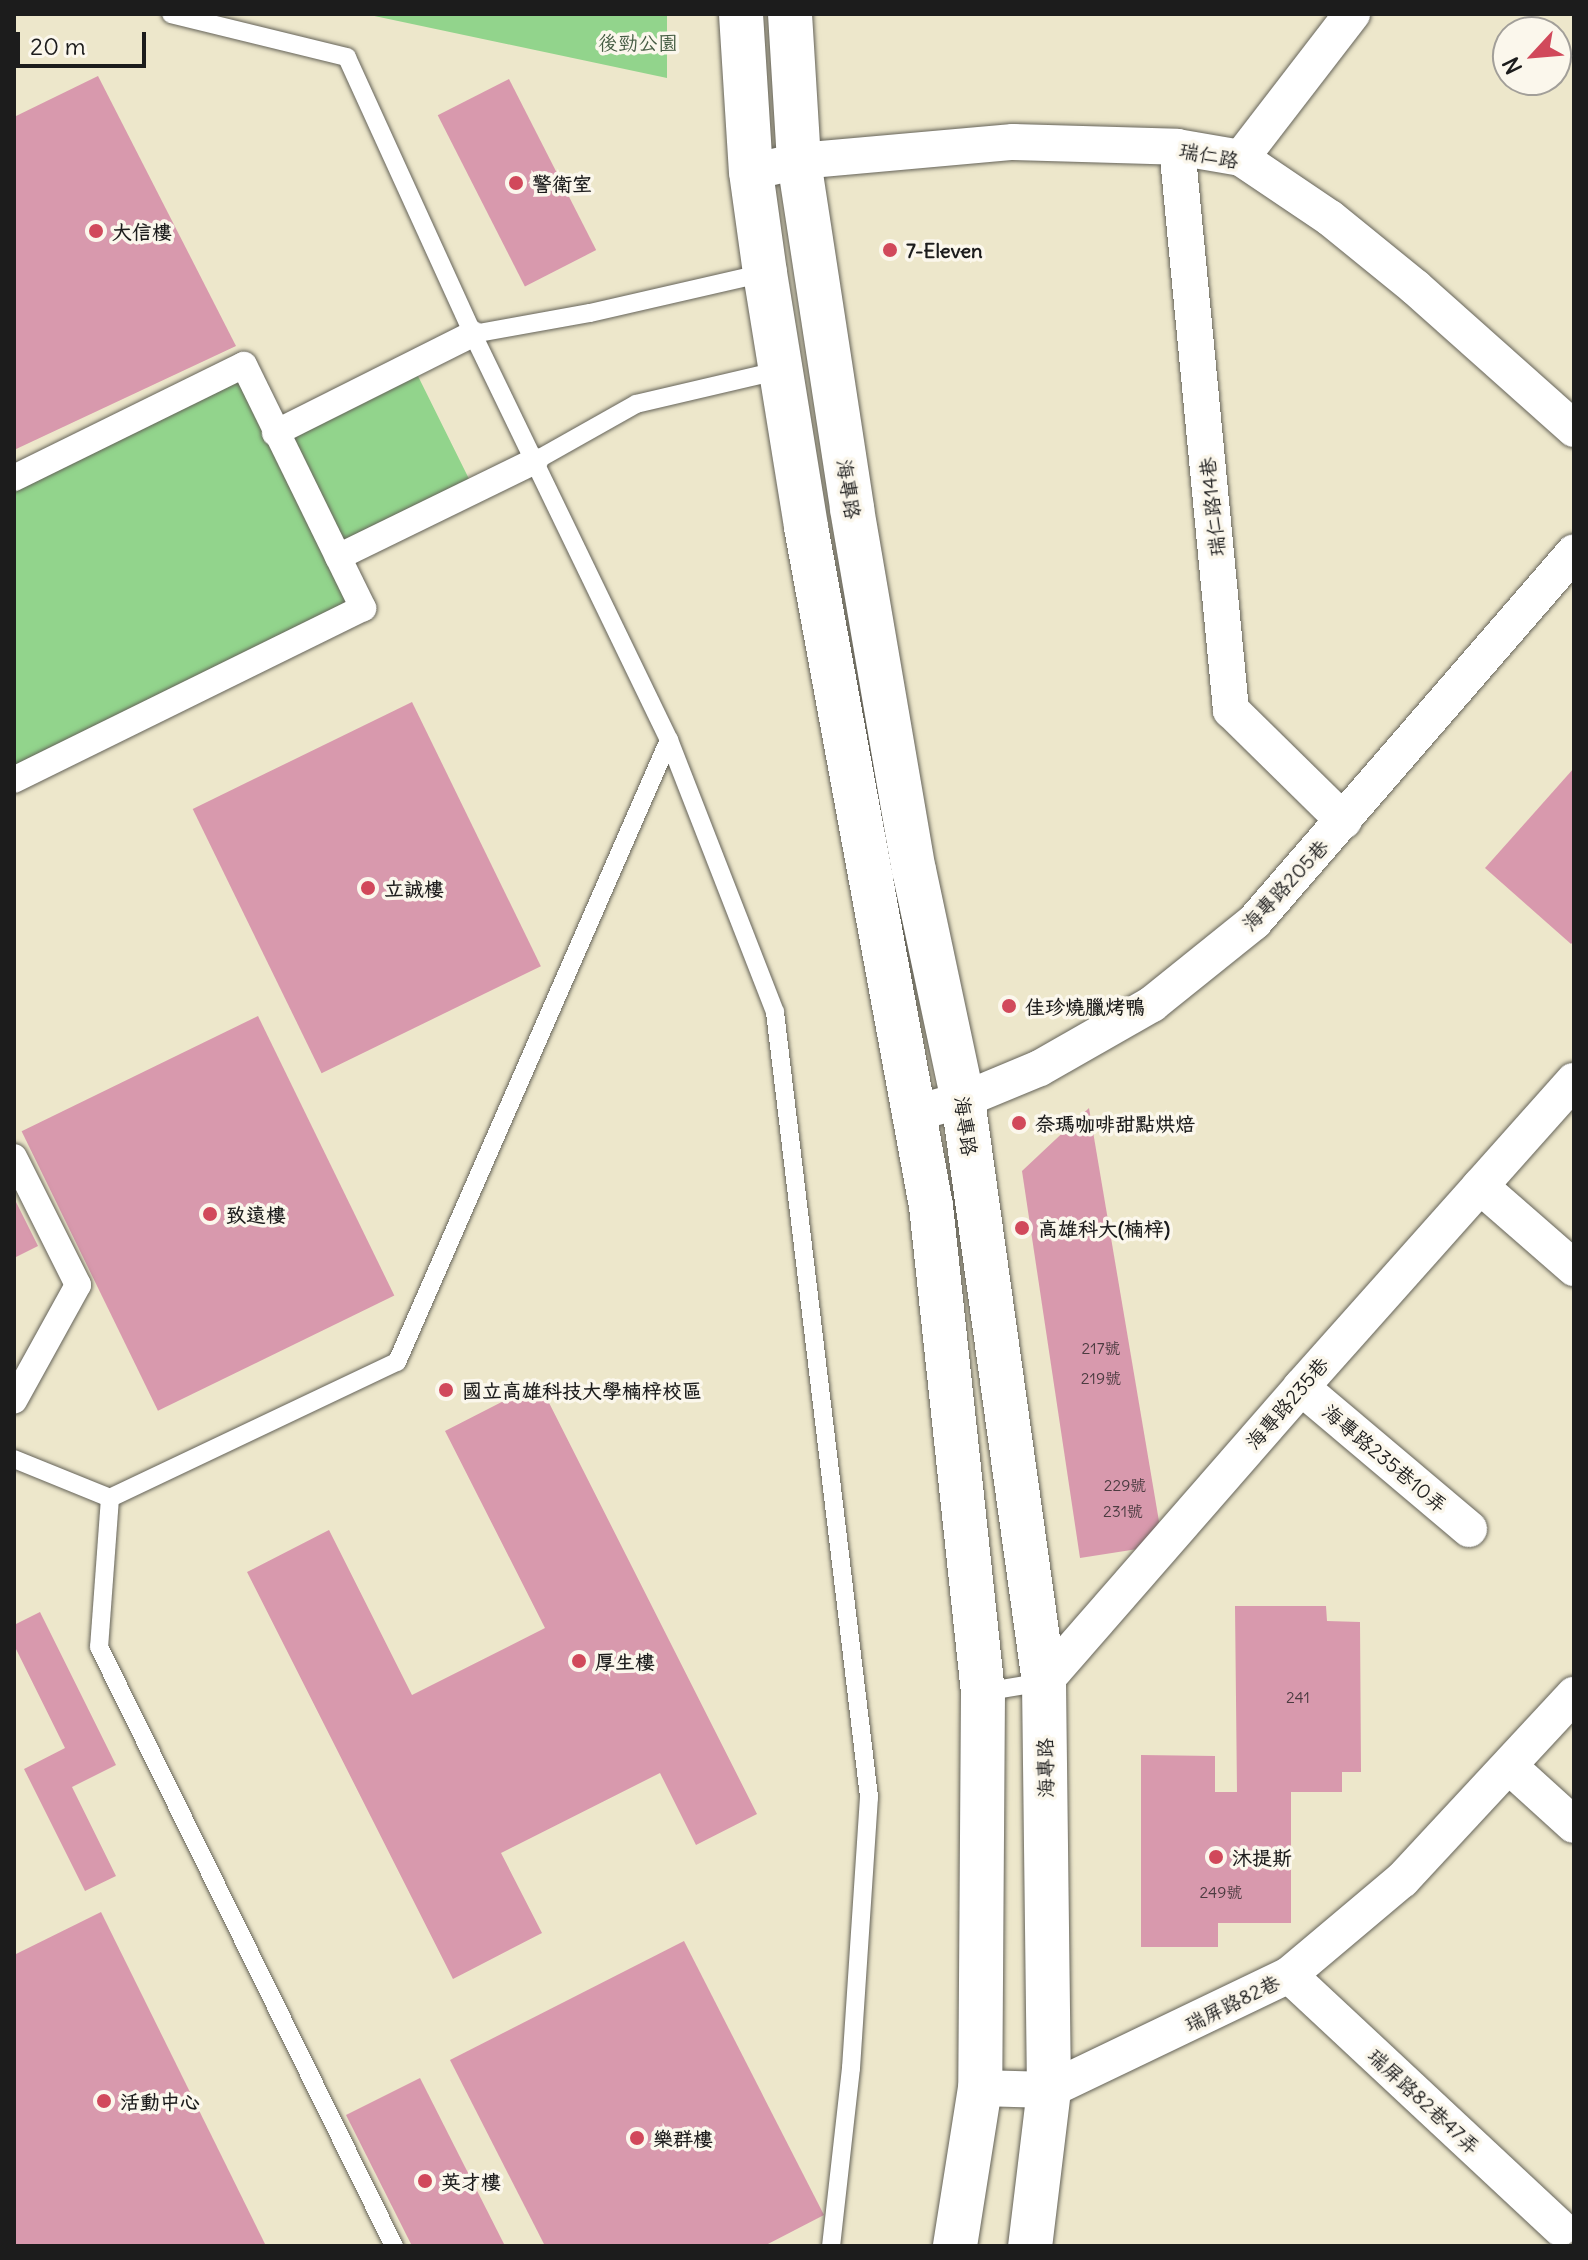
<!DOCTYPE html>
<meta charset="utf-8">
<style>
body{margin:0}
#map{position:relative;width:1588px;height:2260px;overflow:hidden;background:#ede7cb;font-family:Delius,"LXGW WenKai TC",sans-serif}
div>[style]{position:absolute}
.green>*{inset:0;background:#92d48c}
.building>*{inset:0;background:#d899ad;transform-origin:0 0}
.roads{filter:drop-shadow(0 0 2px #656359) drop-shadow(0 0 2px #656359)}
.service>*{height:18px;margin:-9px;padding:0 9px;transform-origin:9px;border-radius:9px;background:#fff}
.pedestrian>*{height:26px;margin:-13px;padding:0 13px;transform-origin:13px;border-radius:13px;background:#fff}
.minor>*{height:36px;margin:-18px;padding:0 18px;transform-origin:18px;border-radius:18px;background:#fff}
.tertiary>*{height:44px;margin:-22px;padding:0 22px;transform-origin:22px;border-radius:22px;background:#fff}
.dots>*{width:22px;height:22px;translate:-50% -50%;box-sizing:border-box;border:4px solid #fbf7ec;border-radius:50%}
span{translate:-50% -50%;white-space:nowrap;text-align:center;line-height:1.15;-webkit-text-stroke:7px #fbf7ec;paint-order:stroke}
.number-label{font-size:16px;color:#4b3b40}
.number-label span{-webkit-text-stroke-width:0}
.park-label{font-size:20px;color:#455c43}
.street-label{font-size:20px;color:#1c1c1c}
.poi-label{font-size:20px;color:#1c1c1c;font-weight:700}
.left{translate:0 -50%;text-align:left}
.frame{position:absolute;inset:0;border:16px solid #1c1c1c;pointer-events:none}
.north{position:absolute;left:1492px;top:16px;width:80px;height:80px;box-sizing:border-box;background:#fbf7ec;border:2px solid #a29f99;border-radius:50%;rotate:244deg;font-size:22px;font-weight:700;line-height:32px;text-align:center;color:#1c1c1c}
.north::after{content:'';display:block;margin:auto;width:28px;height:36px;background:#d1495b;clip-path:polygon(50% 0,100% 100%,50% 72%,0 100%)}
.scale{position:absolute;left:16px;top:32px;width:130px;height:36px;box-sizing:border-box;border:4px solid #1c1c1c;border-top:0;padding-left:10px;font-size:24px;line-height:28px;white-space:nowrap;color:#1c1c1c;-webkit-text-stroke:6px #fbf7ec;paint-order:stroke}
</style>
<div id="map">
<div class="green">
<div style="clip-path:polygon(365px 14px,667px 14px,667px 78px)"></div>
<div style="clip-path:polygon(412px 364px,474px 489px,338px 558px,363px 608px,14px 780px,14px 479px,244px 365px,276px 433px)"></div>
</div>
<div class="building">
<div style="clip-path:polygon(98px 76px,236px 346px,14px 450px,14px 117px)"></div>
<div style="left:509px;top:79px;width:192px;height:80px;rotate:63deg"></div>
<div style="left:412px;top:702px;width:294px;height:244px;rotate:64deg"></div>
<div style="clip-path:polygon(1574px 768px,1574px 941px,1571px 944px,1485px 868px)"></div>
<div style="left:258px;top:1016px;width:311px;height:263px;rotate:64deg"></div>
<div style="clip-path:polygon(1089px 1108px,1163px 1545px,1080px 1558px,1022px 1171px)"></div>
<div style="clip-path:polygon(14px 1198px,38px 1246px,14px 1258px)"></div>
<div style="clip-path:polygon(539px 1383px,757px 1814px,696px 1845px,660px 1773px,501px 1853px,542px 1933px,453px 1979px,247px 1572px,329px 1530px,412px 1695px,545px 1628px,445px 1431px)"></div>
<div style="clip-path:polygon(1235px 1606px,1326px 1606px,1327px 1621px,1360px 1622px,1361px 1772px,1342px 1772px,1342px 1792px,1291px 1792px,1291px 1923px,1218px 1923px,1218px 1947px,1141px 1947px,1141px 1755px,1215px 1756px,1215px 1792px,1237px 1792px)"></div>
<div style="clip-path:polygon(40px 1612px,116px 1765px,72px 1787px,116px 1876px,85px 1891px,24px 1769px,65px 1748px,14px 1645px,14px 1625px)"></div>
<div style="clip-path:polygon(101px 1912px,266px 2246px,14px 2246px,14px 1955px)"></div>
<div style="clip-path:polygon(684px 1941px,824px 2215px,764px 2246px,545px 2246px,450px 2060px)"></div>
<div style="clip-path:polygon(420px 2078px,505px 2246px,412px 2246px,346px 2115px)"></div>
</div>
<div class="roads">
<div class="service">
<div style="left:473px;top:334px;width:119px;rotate:-10.2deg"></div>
<div style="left:590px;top:313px;width:180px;rotate:-12.9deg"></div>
<div style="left:535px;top:461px;width:116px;rotate:-29.4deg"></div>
<div style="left:636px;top:404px;width:149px;rotate:-13.2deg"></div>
<div style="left:669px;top:740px;width:292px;rotate:68.7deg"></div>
<div style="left:775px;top:1012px;width:791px;rotate:83.17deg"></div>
<div style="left:869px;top:1797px;width:272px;rotate:93.8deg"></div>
<div style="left:851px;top:2068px;width:179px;rotate:96.4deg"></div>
<div style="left:14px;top:1459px;width:104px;rotate:22.1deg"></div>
<div style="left:110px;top:1498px;width:318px;rotate:-25.4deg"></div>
<div style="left:397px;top:1362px;width:679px;rotate:-66.38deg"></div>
<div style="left:669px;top:740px;width:451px;rotate:-115.8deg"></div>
<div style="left:473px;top:334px;width:304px;rotate:-114.5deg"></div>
<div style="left:347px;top:57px;width:181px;rotate:-166.3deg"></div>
<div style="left:110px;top:1498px;width:149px;rotate:94.2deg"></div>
<div style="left:99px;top:1647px;width:668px;rotate:63.78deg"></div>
<div style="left:984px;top:1692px;width:61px;rotate:-9.5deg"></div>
</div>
<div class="pedestrian">
<div style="left:275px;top:433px;width:221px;rotate:-26.6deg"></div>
<div style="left:14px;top:478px;width:256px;rotate:-26.2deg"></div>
<div style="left:244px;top:365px;width:271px;rotate:63.9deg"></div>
<div style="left:363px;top:608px;width:389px;rotate:153.8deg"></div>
<div style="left:338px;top:557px;width:219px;rotate:-26deg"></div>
<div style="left:14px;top:1157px;width:143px;rotate:63.4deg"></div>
<div style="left:78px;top:1285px;width:132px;rotate:118.9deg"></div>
</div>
<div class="minor">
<div style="left:1177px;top:147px;width:566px;rotate:84.52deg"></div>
<div style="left:1231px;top:710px;width:158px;rotate:44.5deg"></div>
<div style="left:1241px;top:158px;width:182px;rotate:-52.4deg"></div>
<div style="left:751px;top:172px;width:49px;rotate:-12.9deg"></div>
<div style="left:799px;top:161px;width:215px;rotate:-5.1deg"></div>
<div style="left:1013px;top:142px;width:164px;rotate:1.7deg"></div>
<div style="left:1177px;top:147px;width:65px;rotate:9.8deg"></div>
<div style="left:1241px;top:158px;width:107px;rotate:34deg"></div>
<div style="left:1330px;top:218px;width:111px;rotate:39.1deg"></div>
<div style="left:1416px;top:288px;width:212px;rotate:41.7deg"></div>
<div style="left:915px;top:1113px;width:50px;rotate:-15.2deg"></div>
<div style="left:963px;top:1100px;width:83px;rotate:-22.6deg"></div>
<div style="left:1040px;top:1068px;width:129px;rotate:-29.7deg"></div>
<div style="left:1152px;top:1004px;width:131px;rotate:-38.8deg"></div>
<div style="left:1254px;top:922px;width:489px;rotate:-49.1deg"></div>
<div style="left:1480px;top:1186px;width:125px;rotate:41.1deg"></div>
<div style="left:1301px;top:1387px;width:220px;rotate:40.2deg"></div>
<div style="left:1044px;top:1682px;width:391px;rotate:-48.9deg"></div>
<div style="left:1301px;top:1387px;width:410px;rotate:-48.3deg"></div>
<div style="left:1510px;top:1767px;width:86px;rotate:42.2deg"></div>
<div style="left:1289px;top:1975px;width:371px;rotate:43deg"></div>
<div style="left:980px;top:2088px;width:69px;rotate:1.7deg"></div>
<div style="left:1049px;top:2090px;width:266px;rotate:-25.6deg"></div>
<div style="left:1289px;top:1975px;width:148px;rotate:-40.1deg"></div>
<div style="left:1402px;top:1880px;width:253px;rotate:-47.1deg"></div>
</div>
<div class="tertiary">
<div style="left:741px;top:14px;width:158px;rotate:86.4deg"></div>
<div style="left:751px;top:172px;width:102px;rotate:82.1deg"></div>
<div style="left:765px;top:273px;width:257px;rotate:80.8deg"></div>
<div style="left:806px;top:527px;width:690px;rotate:79.57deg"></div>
<div style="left:931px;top:1206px;width:490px;rotate:83.9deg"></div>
<div style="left:983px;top:1693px;width:395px;rotate:90.4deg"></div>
<div style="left:980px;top:2088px;width:160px;rotate:99deg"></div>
<div style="left:790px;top:14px;width:147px;rotate:86.5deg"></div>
<div style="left:799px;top:161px;width:352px;rotate:81.3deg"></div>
<div style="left:852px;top:509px;width:366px;rotate:80.3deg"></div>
<div style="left:914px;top:870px;width:235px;rotate:78deg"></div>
<div style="left:963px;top:1100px;width:588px;rotate:82.08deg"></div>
<div style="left:1044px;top:1682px;width:408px;rotate:89.3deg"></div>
<div style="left:1049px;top:2090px;width:157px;rotate:96.9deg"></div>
</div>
</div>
<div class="dots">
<div style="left:516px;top:183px;background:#d1495b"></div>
<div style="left:96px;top:231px;background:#d1495b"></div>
<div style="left:890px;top:250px;background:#d1495b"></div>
<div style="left:368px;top:888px;background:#d1495b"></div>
<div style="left:1009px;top:1006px;background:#d1495b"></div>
<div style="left:1019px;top:1123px;background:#d1495b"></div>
<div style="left:210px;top:1214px;background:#d1495b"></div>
<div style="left:1022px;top:1228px;background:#d1495b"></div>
<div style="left:446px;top:1390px;background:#d1495b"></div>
<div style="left:579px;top:1661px;background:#d1495b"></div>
<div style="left:1216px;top:1857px;background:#d1495b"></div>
<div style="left:104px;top:2101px;background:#d1495b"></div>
<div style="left:637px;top:2138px;background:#d1495b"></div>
<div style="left:425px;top:2181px;background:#d1495b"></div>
</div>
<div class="number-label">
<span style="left:1101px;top:1348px">217號</span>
<span style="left:1101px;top:1378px">219號</span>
<span style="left:1125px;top:1485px">229號</span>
<span style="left:1123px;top:1511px">231號</span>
<span style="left:1298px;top:1697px">241</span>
<span style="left:1221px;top:1892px">249號</span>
</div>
<div class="park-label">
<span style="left:638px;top:42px">後勁公園</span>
</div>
<div class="street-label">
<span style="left:1209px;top:155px;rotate:11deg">瑞仁路</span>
<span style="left:849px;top:489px;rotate:81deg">海專路</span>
<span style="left:1212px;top:507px;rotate:-96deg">瑞仁路14巷</span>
<span style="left:1285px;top:885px;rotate:-47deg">海專路205巷</span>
<span style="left:966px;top:1126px;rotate:82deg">海專路</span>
<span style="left:1287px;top:1403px;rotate:-49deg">海專路235巷</span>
<span style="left:1385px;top:1458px;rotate:40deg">海專路235巷10弄</span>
<span style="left:1045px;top:1768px;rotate:-91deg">海專路</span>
<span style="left:1232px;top:2003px;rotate:-26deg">瑞屏路82巷</span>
<span style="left:1424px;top:2101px;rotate:43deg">瑞屏路82巷47弄</span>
</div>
<div class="poi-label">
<span class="left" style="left:532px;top:183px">警衛室</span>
<span class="left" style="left:112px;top:231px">大信樓</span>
<span class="left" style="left:906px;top:250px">7-Eleven</span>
<span class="left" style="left:384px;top:888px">立誠樓</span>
<span class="left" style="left:1025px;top:1006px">佳珍燒臘烤鴨</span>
<span class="left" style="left:1035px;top:1123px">奈瑪咖啡甜點烘焙</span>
<span class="left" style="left:226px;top:1214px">致遠樓</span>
<span class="left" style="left:1038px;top:1228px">高雄科大(楠梓)</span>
<span class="left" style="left:462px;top:1390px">國立高雄科技大學楠梓校區</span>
<span class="left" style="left:595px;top:1661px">厚生樓</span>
<span class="left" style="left:1232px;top:1857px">沐提斯</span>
<span class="left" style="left:120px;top:2101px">活動中心</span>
<span class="left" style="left:653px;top:2138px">樂群樓</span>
<span class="left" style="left:441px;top:2181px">英才樓</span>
</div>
<div class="frame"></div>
<div class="north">N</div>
<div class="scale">20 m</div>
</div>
